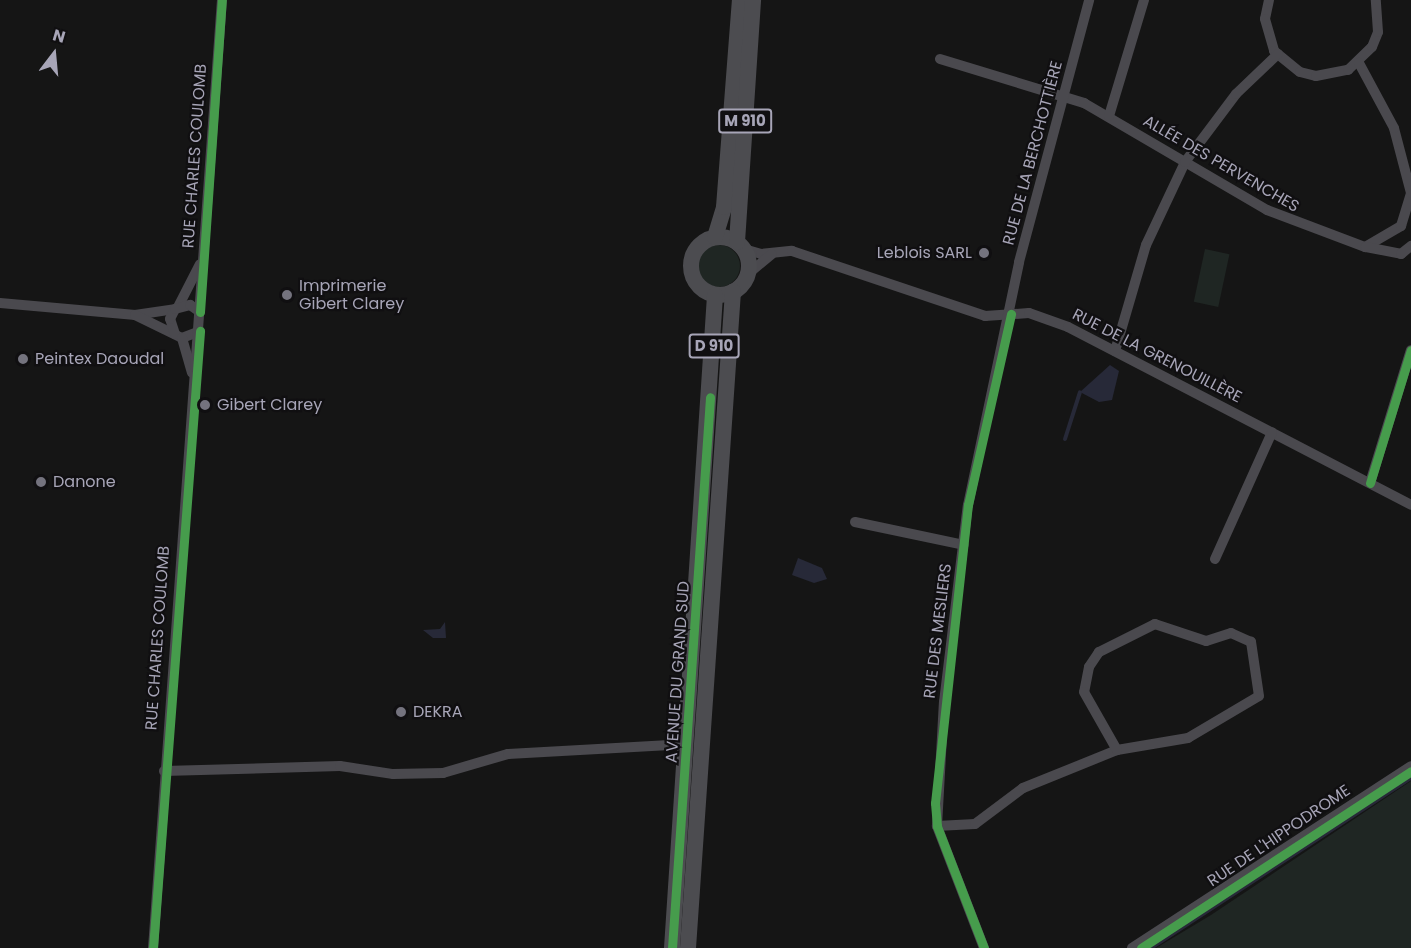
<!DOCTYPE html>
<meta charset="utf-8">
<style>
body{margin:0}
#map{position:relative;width:1411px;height:948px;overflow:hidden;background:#151515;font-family:Poppins,sans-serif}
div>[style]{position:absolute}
.green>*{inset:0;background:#1f2623;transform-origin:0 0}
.round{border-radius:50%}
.water>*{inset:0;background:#272938}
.stream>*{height:4px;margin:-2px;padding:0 2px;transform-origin:2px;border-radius:2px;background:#272938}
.street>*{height:10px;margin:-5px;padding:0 5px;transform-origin:5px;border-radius:5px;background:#4a494e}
.primary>*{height:16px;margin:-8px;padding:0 8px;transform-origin:8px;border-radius:8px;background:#4c4c50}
.primary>.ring{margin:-8px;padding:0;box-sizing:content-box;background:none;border:16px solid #4c4c50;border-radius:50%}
.cycleway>*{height:9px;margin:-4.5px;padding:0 4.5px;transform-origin:4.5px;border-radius:4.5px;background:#469c4c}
.dots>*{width:16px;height:16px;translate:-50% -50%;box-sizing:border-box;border:3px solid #100f11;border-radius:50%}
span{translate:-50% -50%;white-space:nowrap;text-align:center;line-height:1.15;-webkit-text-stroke:4.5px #100f11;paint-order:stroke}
.shield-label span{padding:2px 4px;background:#100f11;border:2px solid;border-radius:4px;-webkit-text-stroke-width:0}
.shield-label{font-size:15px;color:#a7a5b7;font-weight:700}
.street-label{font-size:16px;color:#a7a5b7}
.poi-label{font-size:16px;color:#a7a5b7}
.right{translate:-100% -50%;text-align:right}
.left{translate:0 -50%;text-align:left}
.north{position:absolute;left:24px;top:24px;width:60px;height:60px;-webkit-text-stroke:4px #100f11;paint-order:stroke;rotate:16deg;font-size:16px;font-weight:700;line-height:24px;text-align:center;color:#a7a5b7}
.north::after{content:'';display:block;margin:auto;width:21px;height:27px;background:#a7a5b7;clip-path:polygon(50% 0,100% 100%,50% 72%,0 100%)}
</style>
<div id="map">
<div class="green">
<div class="round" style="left:698px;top:245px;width:42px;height:42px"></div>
<div style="left:1205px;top:249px;width:25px;height:54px;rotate:12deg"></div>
<div style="clip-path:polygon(1411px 781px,1411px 948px,1156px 948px,1211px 915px)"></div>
</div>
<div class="water">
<div style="clip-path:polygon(1110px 365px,1119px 371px,1112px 400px,1099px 402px,1080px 392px)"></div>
<div style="clip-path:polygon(798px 558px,822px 568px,827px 579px,814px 583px,792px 575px)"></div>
<div style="clip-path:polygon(445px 622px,446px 638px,433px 638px,423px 630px,440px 629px)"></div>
</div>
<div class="stream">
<div style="left:1065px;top:439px;width:49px;rotate:-72.3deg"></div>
<div style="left:1151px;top:948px;width:311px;rotate:-33.2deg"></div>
</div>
<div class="street">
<div style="left:1269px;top:0;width:19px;rotate:102deg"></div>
<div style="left:1265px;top:19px;width:33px;rotate:74deg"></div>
<div style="left:1274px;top:51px;width:33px;rotate:39deg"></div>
<div style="left:1300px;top:72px;width:16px;rotate:14deg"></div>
<div style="left:1316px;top:76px;width:33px;rotate:-11deg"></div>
<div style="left:1348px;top:70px;width:33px;rotate:-44deg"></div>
<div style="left:1372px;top:47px;width:16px;rotate:-68deg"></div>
<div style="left:1378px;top:32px;width:32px;rotate:-94deg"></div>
<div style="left:940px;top:59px;width:151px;rotate:17deg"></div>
<div style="left:1084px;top:103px;width:212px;rotate:30.3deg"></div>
<div style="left:1267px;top:210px;width:105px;rotate:20.7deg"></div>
<div style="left:1365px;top:247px;width:42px;rotate:-30.3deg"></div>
<div style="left:1401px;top:226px;width:34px;rotate:-73deg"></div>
<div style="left:1411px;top:193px;width:67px;rotate:-104.7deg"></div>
<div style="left:1394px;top:128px;width:74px;rotate:-118.3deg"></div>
<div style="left:1109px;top:116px;width:121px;rotate:-73.2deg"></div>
<div style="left:1366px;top:247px;width:36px;rotate:11deg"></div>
<div style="left:1401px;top:254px;width:13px;rotate:-39deg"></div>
<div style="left:744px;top:249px;width:18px;rotate:16deg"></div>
<div style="left:761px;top:254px;width:31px;rotate:-6deg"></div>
<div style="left:792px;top:251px;width:204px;rotate:18.6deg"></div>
<div style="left:985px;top:316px;width:44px;rotate:-3.9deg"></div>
<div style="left:1029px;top:313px;width:41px;rotate:19.7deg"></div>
<div style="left:1068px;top:327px;width:386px;rotate:27.4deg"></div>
<div style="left:748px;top:274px;width:31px;rotate:-40deg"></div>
<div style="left:0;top:303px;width:136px;rotate:5.1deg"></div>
<div style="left:135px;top:315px;width:40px;rotate:-8.5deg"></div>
<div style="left:178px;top:307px;width:48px;rotate:-62.9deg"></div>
<div style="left:135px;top:315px;width:52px;rotate:26.1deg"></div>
<div style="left:182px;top:338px;width:19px;rotate:-21deg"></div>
<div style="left:175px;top:334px;width:16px;rotate:-108deg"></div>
<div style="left:170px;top:319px;width:11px;rotate:-63deg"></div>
<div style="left:175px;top:309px;width:16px;rotate:-15deg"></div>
<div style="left:190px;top:305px;width:12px;rotate:35deg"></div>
<div style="left:182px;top:338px;width:36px;rotate:74deg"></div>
<div style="left:1115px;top:351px;width:110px;rotate:-73.7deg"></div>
<div style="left:1146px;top:245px;width:92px;rotate:-64.8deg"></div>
<div style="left:1185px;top:162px;width:85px;rotate:-53.1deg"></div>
<div style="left:1236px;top:94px;width:58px;rotate:-43.6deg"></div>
<div style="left:1370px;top:483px;width:139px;rotate:-72.9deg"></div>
<div style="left:855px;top:522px;width:111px;rotate:11.9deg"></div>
<div style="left:1215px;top:559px;width:139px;rotate:-65.8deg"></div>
<div style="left:164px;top:771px;width:176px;rotate:-1.6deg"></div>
<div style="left:340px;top:766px;width:54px;rotate:8.6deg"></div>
<div style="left:393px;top:774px;width:50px;rotate:-1.1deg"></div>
<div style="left:443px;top:773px;width:68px;rotate:-16.3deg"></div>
<div style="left:508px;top:754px;width:180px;rotate:-3.2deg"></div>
<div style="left:937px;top:826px;width:38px;rotate:-3deg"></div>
<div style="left:975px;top:824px;width:60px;rotate:-36.9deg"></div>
<div style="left:1023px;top:788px;width:101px;rotate:-22deg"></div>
<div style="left:1117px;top:750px;width:72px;rotate:-9.6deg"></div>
<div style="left:1188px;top:738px;width:82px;rotate:-30.6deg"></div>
<div style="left:1259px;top:696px;width:55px;rotate:-98.4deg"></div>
<div style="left:1251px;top:642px;width:22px;rotate:-156deg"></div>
<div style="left:1231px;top:633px;width:26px;rotate:162deg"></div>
<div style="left:1206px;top:641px;width:54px;rotate:-161.6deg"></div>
<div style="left:1155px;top:624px;width:63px;rotate:153.4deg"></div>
<div style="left:1099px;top:652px;width:18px;rotate:124deg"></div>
<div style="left:1089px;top:667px;width:25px;rotate:101deg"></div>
<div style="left:1084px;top:692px;width:67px;rotate:60.4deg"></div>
<div style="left:153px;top:948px;width:951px;rotate:-85.84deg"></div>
<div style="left:984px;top:948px;width:131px;rotate:-111.1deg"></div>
<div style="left:937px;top:826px;width:124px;rotate:-86.8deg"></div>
<div style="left:944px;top:702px;width:198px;rotate:-83.1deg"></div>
<div style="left:968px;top:505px;width:248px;rotate:-78.1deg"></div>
<div style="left:1019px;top:262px;width:271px;rotate:-75deg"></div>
<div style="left:1132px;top:948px;width:333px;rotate:-33.1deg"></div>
</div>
<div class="primary">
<div class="ring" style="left:691px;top:237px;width:42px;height:42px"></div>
<div style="left:715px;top:237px;width:31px;rotate:-73deg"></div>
<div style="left:724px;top:207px;width:208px;rotate:-85.6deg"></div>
<div style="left:737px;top:242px;width:243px;rotate:-86.2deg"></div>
<div style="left:672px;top:948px;width:654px;rotate:-86.23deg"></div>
<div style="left:688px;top:948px;width:658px;rotate:-86.08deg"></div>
</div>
<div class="cycleway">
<div style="left:200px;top:312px;width:313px;rotate:-86deg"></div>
<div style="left:1370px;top:483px;width:139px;rotate:-72.9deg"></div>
<div style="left:153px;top:948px;width:619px;rotate:-85.64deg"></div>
<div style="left:672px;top:948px;width:552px;rotate:-86.05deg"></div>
<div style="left:984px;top:948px;width:131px;rotate:-111.1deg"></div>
<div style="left:937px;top:826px;width:23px;rotate:-95deg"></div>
<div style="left:935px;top:803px;width:300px;rotate:-83.7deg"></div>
<div style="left:968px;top:505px;width:196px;rotate:-77.3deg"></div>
<div style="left:1141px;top:948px;width:323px;rotate:-33.2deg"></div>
</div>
<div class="dots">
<div style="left:984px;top:253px;background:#74737e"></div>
<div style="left:287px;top:295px;background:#74737e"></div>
<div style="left:23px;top:359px;background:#74737e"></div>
<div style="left:205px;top:405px;background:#74737e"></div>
<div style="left:41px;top:482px;background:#74737e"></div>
<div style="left:401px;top:712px;background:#74737e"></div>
</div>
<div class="shield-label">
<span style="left:745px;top:121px">M 910</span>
<span style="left:714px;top:346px">D 910</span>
</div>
<div class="street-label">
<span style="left:1033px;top:153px;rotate:-75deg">RUE DE LA BERCHOTTIÈRE</span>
<span style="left:195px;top:156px;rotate:-86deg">RUE CHARLES COULOMB</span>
<span style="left:1221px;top:164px;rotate:30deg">ALLÉE DES PERVENCHES</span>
<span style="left:1157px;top:356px;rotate:27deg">RUE DE LA GRENOUILLÈRE</span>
<span style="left:938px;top:631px;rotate:-83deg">RUE DES MESLIERS</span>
<span style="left:158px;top:638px;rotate:-86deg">RUE CHARLES COULOMB</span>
<span style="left:678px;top:672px;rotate:-86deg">AVENUE DU GRAND SUD</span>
<span style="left:1279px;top:836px;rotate:-34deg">RUE DE L'HIPPODROME</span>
</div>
<div class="poi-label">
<span class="right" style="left:972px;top:253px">Leblois SARL</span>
<span class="left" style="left:299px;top:295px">Imprimerie<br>Gibert Clarey</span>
<span class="left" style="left:35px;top:359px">Peintex Daoudal</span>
<span class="left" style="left:217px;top:405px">Gibert Clarey</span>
<span class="left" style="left:53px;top:482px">Danone</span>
<span class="left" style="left:413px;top:712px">DEKRA</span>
</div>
<div class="north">N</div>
</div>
